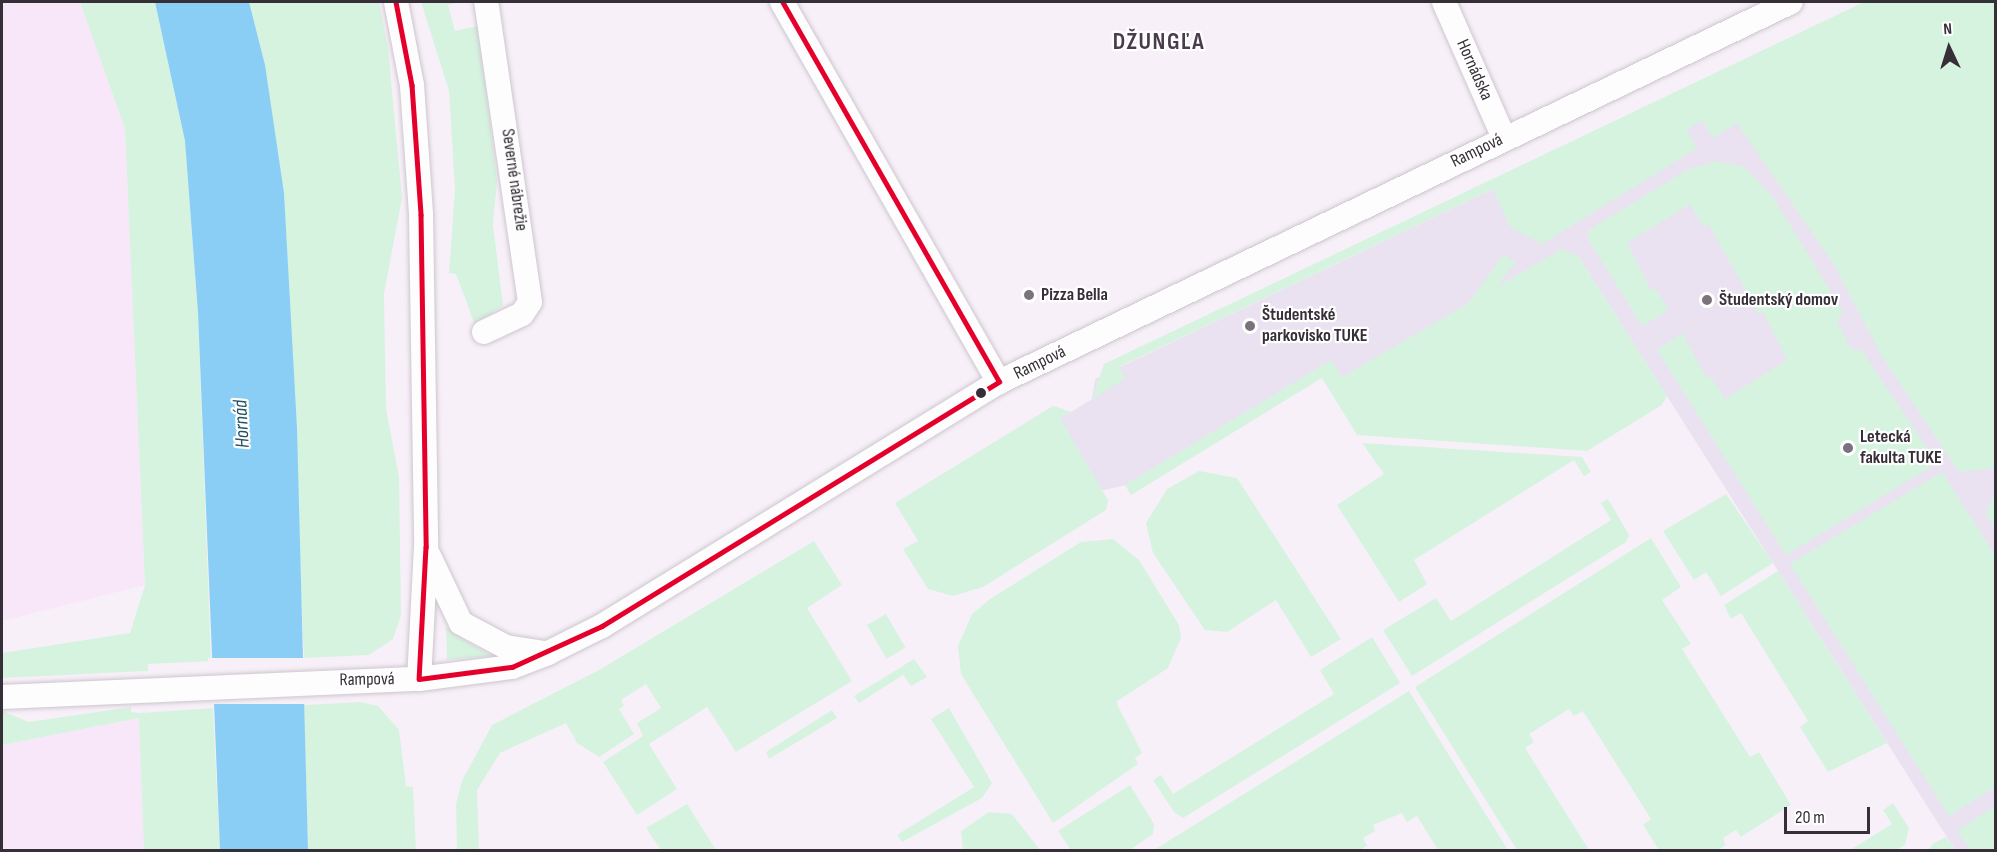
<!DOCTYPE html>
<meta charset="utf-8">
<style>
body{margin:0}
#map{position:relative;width:1997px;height:852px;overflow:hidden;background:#f8f0f9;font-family:"Sofia Sans Condensed",sans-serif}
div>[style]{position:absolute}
.built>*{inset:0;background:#f7e7f9}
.education>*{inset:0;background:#eae2f0}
.green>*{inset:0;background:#d6f3e0;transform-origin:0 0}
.water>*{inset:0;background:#8acef6}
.pier>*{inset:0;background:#f8f0f9;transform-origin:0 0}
.roads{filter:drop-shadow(0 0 2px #cdc6ce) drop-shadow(0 0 2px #cdc6ce)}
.minor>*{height:24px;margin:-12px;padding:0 12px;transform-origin:12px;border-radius:12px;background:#fefdfe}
.bus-1>*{height:4.5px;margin:-2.25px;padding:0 2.25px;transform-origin:2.25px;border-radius:2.25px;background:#e4002b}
.dots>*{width:16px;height:16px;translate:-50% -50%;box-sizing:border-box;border:3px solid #fff;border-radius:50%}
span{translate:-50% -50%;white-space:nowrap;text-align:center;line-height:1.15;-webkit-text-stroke:4.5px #fff;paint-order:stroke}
.street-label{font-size:18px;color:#362f37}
.poi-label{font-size:18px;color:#362f37;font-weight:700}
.left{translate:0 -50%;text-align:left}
.water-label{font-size:20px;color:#265066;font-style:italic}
.district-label{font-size:24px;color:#4b3c4d;font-weight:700;letter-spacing:1.5px}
.frame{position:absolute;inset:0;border:3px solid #362f37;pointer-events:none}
.north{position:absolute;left:1919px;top:18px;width:60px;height:60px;-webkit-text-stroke:4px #fff;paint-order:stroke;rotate:356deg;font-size:16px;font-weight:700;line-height:24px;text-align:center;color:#362f37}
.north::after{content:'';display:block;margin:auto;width:21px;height:27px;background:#362f37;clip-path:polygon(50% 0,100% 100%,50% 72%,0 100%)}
.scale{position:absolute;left:1784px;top:807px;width:86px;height:27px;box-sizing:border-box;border:3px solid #362f37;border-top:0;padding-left:8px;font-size:18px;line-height:21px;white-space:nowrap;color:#362f37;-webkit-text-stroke:4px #fff;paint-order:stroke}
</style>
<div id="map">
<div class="built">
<div style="clip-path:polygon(2px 2px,80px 2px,125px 129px,145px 585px,2px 621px)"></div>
<div style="clip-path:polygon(140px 718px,144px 850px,2px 850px,2px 745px)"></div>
</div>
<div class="education">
<div style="clip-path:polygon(1995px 2px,1995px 850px,1955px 850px,1578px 256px,1341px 389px,1325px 364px,1127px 485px,1090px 493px,1053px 406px,1071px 412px,1092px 399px,1095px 379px,1493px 189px)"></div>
</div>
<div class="green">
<div style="clip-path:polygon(80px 2px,155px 2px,185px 141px,198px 313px,211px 661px,148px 664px,148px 671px,2px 678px,2px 653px,130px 633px,145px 585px,125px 129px)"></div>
<div style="clip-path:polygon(249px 2px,379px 2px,388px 48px,402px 198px,384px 294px,386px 409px,399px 476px,401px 615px,393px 639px,369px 655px,304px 658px,284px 193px)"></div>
<div style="clip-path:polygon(421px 2px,461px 2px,448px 5px,455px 31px,478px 26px,497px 181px,493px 225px,503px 305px,475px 325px,456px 274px,449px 273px,455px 190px,449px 91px)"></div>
<div style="clip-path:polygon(1864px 2px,1995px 2px,1995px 468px,1959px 472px,1880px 353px,1835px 266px,1737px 123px,1713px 138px,1702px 120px,1687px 130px,1697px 148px,1542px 244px,1510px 227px,1493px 189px,1119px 367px,1125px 379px,1092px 399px,1104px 364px)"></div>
<div style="clip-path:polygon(1716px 161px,1744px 167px,1773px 197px,1843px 312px,1837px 320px,1850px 348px,1862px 351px,1937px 463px,1786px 555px,1657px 350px,1683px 333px,1706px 378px,1710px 376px,1725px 399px,1787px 360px,1763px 312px,1759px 314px,1709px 225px,1704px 227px,1690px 204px,1627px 243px,1651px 291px,1655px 288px,1669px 310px,1642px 326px,1588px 239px,1589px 230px,1685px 171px)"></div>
<div style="clip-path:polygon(1562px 249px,1578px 256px,1667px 396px,1662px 405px,1587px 451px,1357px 435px,1322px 378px,1131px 495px,1125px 485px,1331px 360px,1342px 377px)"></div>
<div style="left:1504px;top:254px;width:14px;height:196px;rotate:36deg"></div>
<div style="clip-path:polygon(1053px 406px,1071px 412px,1060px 418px,1108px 500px,1106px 510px,983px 587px,953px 596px,928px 589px,903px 549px,918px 541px,895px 503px)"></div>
<div style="clip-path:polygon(1362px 443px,1582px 457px,1591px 472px,1584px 476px,1574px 460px,1414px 560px,1427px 584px,1399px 602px,1337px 505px,1384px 474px)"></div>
<div style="clip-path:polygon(1199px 471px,1237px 478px,1341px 639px,1311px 657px,1276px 600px,1227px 632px,1205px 630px,1153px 553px,1146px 523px,1167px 489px)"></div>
<div style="clip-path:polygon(1942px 472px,1996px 557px,1995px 787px,1949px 816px,1790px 564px)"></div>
<div style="clip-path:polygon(1995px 493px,1995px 529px,1986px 513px)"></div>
<div style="clip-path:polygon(1726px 494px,1773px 563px,1721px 596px,1706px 572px,1694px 580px,1663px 531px)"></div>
<div style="clip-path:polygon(1608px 499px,1629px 535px,1626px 542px,1412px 676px,1383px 630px,1436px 598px,1451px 621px,1611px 520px,1601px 503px)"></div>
<div style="clip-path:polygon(1651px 538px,1681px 587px,1662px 600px,1691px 644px,1682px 649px,1750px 757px,1759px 752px,1791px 805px,1741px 837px,1736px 830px,1723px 838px,1726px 845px,1718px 850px,1659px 850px,1643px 825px,1651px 819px,1583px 711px,1574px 716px,1569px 709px,1529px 734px,1534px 742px,1525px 748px,1589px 850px,1517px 850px,1415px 687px)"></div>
<div style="clip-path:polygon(1113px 539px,1139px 560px,1179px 625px,1181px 638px,1168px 668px,1116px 702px,1142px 753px,1135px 758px,1138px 764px,1053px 823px,961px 674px,958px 646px,972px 614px,990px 599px,1081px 542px)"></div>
<div style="clip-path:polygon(814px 541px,842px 585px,807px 608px,852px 681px,736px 752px,707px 707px,649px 744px,677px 789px,637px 815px,603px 762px,643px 736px,637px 723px,661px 708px,646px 684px,621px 700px,624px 706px,619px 709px,634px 734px,599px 757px,577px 743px,566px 723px,500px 753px,477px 790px,479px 850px,457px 850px,456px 804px,462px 781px,492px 725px,599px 670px)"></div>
<div style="clip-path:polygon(1778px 571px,1887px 743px,1828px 772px,1800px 727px,1808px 721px,1741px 613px,1731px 619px,1724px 605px)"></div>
<div style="left:886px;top:614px;width:39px;height:22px;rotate:60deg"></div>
<div style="clip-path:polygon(446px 627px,467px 642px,492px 656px,447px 660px)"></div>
<div style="clip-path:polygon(1372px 637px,1400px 683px,1183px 818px,1174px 812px,1153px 780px,1161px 775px,1173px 794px,1334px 694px,1320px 670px)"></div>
<div style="clip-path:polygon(914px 659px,927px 677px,911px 686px,903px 675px,859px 703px,854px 696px)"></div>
<div style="clip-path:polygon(1409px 691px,1508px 850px,1438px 850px,1417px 816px,1407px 822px,1402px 813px,1373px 825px,1375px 831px,1363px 838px,1367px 846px,1359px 850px,1154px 850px)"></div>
<div style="clip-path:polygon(360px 702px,378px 706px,399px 730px,406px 786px,413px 787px,416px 850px,308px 850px,304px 705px)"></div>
<div style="clip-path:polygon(131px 707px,131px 712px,140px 713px,213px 708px,220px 850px,144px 850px,139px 718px,2px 745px,2px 711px,29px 722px)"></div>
<div style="clip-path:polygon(949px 708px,992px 783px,982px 798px,902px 842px,897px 835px,974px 787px,931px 719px)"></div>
<div style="clip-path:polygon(832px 710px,837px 718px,769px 759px,766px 752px)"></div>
<div style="clip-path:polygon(1130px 785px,1154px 824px,1153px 834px,1130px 850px,1071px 850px,1058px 831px)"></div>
<div style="clip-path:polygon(1893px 803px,1909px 828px,1905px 845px,1896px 850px,1850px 850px,1892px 824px,1883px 810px)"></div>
<div style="clip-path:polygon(687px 804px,716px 850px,661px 850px,646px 828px)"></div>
<div style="clip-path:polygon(1995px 806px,1995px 850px,1971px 850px,1957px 831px)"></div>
<div style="clip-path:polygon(989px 812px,1012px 814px,1040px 850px,963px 850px,961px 831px)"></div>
<div style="clip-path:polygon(1946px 837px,1955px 850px,1928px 850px,1934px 843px)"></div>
</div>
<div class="water">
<div style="clip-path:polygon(155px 2px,249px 2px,265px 65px,284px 193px,297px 428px,308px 850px,220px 850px,198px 313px,185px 141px)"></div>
</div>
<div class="pier">
<div style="left:307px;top:658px;width:46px;height:99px;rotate:90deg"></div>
</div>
<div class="roads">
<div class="minor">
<div style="left:396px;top:2px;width:85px;rotate:79.1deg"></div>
<div style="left:412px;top:85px;width:130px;rotate:86deg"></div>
<div style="left:421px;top:215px;width:332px;rotate:89.1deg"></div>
<div style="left:426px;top:547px;width:132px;rotate:93deg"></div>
<div style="left:782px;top:2px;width:438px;rotate:60.3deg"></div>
<div style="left:1444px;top:2px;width:149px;rotate:66.2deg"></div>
<div style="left:484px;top:332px;width:42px;rotate:-25.3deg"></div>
<div style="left:522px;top:314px;width:14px;rotate:-56deg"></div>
<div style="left:530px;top:302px;width:303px;rotate:-98.3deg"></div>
<div style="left:429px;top:556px;width:74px;rotate:64.5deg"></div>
<div style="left:461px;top:623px;width:51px;rotate:28.1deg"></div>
<div style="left:506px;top:647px;width:39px;rotate:9deg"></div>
<div style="left:2px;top:697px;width:417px;rotate:-2.5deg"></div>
<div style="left:419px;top:679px;width:94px;rotate:-7.4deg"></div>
<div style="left:512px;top:667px;width:39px;rotate:-21deg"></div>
<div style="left:548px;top:653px;width:60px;rotate:-26.6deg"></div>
<div style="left:602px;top:626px;width:466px;rotate:-31.6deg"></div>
<div style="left:999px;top:382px;width:878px;rotate:-25.63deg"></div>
</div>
</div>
<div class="bus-1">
<div style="left:396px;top:2px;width:85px;rotate:79.1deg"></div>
<div style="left:412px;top:85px;width:130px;rotate:86deg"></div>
<div style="left:421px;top:215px;width:332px;rotate:89.1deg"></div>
<div style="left:426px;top:547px;width:132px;rotate:93deg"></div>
<div style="left:419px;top:679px;width:94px;rotate:-7.4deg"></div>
<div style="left:512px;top:667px;width:99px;rotate:-24.5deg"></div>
<div style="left:602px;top:626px;width:466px;rotate:-31.6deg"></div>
<div style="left:999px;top:382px;width:438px;rotate:-119.7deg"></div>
</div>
<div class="dots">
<div style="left:1029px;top:295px;background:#7a737b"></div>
<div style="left:1707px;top:300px;background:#7a737b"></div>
<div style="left:1250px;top:326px;background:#7a737b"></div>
<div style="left:981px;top:393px;background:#362f37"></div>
<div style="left:1848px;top:448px;background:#7a737b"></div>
</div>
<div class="street-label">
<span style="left:1474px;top:70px;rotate:66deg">Hornádska</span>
<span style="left:1477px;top:151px;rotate:-26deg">Rampová</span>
<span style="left:514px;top:180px;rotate:82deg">Severné nábrežie</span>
<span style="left:1040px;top:363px;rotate:-26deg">Rampová</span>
<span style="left:367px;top:680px;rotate:-1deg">Rampová</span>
</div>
<div class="poi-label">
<span class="left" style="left:1041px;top:295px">Pizza Bella</span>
<span class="left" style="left:1719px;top:300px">Študentský domov</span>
<span class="left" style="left:1262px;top:326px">Študentské<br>parkovisko TUKE</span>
<span class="left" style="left:1860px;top:448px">Letecká<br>fakulta TUKE</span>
</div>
<div class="water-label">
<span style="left:242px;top:424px;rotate:-93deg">Hornád</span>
</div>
<div class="district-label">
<span style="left:1159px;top:42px">DŽUNGĽA</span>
</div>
<div class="frame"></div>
<div class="north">N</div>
<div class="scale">20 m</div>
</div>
